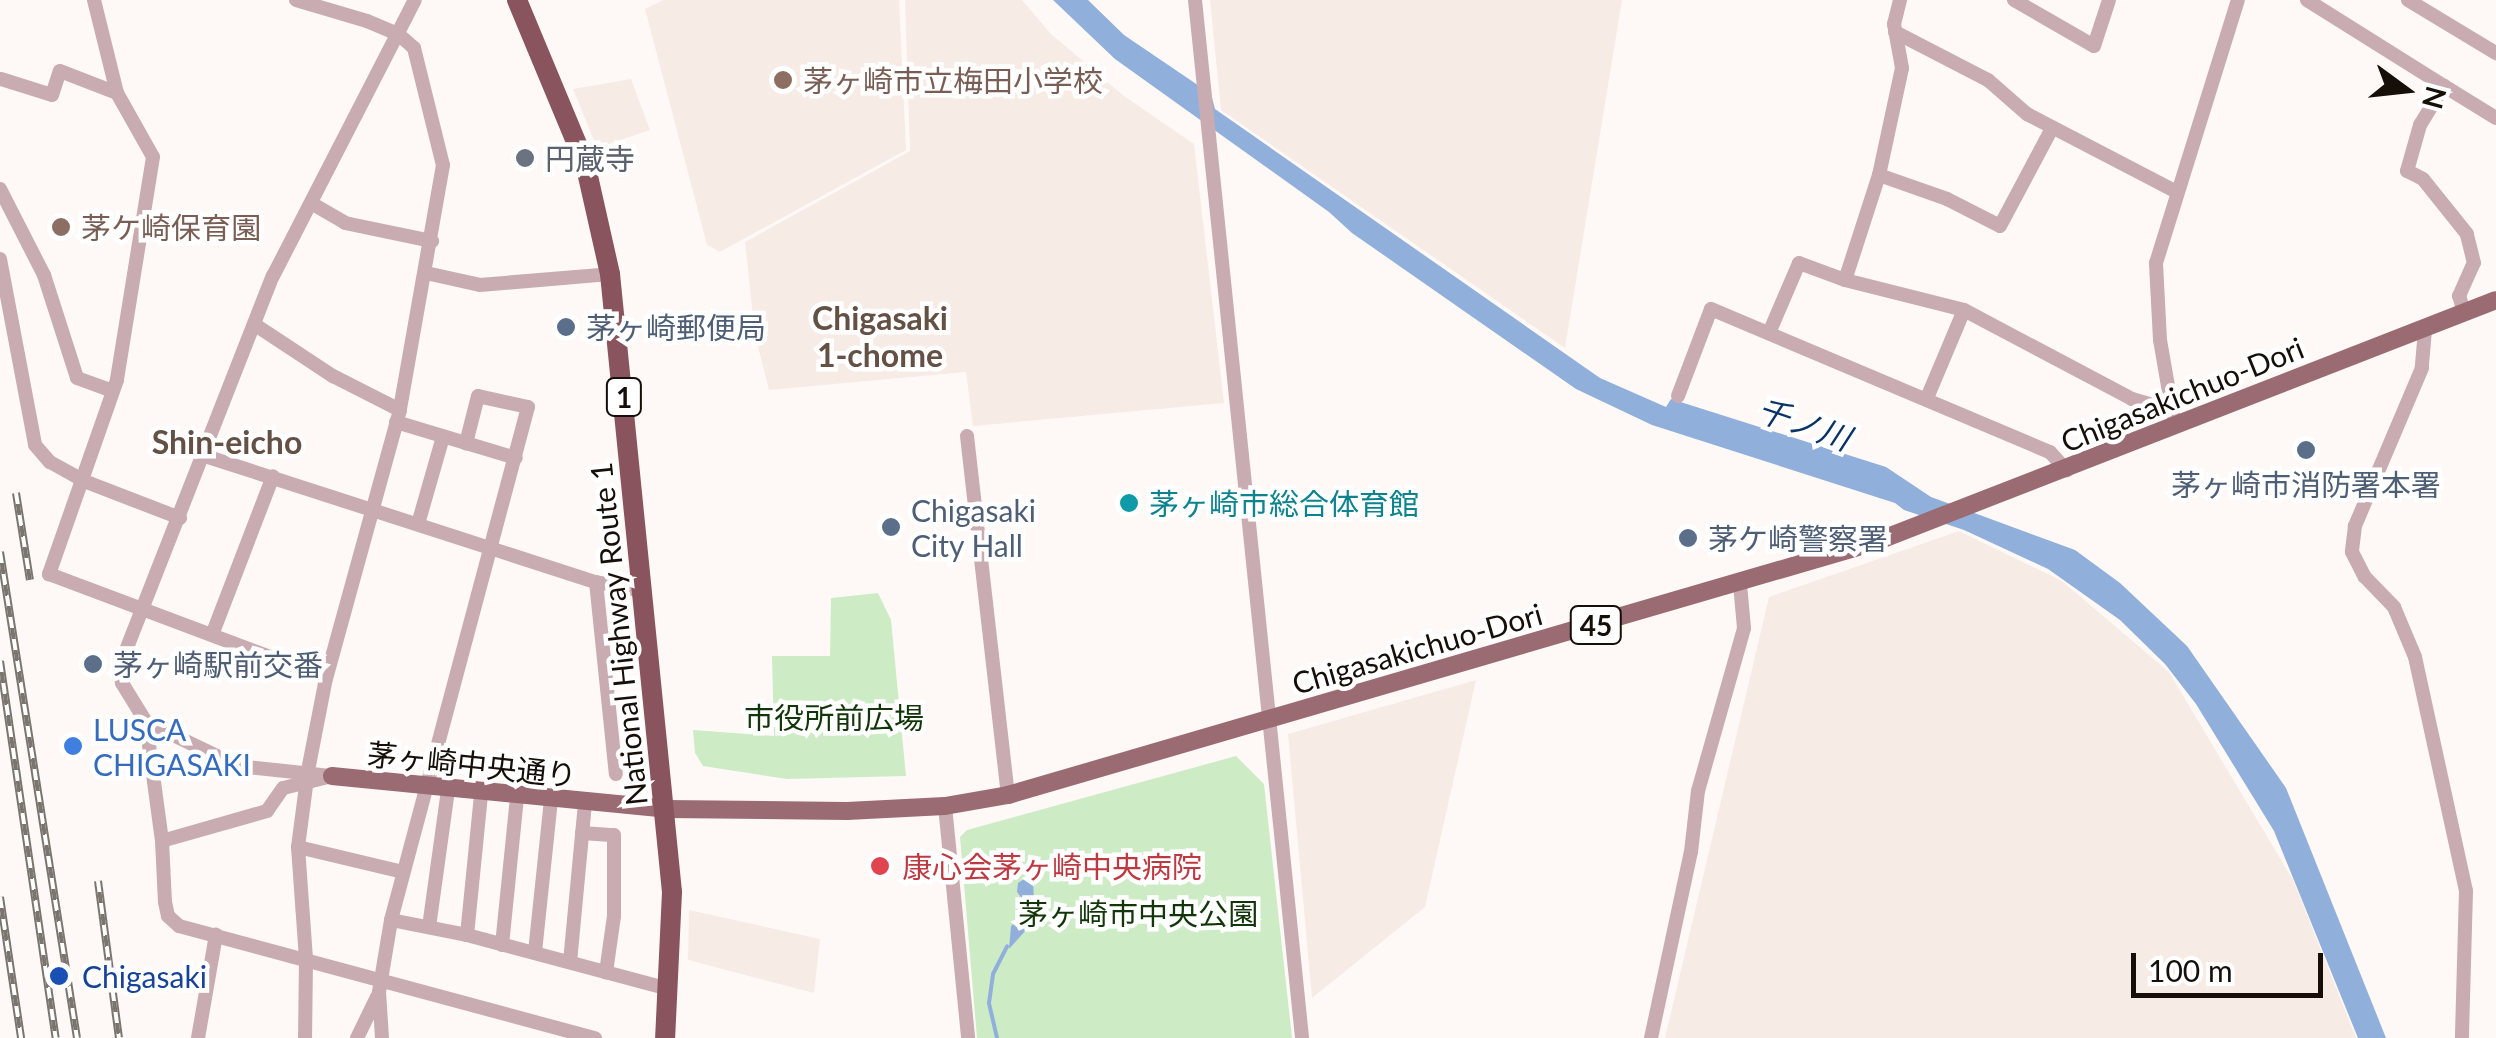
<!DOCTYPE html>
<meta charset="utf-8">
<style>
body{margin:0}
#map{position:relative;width:2496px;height:1038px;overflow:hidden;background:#fef9f6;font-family:Lato,"Noto Sans JP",sans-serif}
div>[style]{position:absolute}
.built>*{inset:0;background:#f7ebe5}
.green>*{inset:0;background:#cdecc6}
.water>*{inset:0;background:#90afdb}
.stream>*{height:4px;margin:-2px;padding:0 2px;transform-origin:2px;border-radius:2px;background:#90afdb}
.minor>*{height:14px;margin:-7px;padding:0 7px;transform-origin:7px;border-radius:7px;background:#c8acb1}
.major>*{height:18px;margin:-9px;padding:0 9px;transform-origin:9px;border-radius:9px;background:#9b6b74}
.highway>*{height:20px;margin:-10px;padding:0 10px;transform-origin:10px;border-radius:10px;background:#89545e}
.rail>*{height:8px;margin-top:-4px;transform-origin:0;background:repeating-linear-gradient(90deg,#fff 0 11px,#7b7570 0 22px);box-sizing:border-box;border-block:2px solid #7b7570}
.dots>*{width:28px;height:28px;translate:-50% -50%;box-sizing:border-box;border:5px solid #fff;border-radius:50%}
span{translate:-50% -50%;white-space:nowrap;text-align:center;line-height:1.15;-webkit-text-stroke:9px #fff;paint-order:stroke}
.shield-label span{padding:2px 8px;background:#fff;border:2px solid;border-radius:8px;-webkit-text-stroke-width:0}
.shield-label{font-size:28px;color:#150e09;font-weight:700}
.education-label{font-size:30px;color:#785e54}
.left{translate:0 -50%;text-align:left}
.worship-label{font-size:30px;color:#5b616d}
.service-label{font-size:30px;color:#4e5e75}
.street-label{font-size:30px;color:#150e09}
.culture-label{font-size:30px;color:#0d838f}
.park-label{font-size:30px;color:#12360a}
.shop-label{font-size:30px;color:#366cbe}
.health-label{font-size:30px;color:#be3a42}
.transit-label{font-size:30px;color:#164399}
.neighbourhood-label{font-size:32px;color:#635145;font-weight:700}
.water-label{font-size:32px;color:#0b3266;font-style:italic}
.north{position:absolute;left:2356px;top:40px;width:100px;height:100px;-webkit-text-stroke:8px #fff;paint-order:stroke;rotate:105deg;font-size:28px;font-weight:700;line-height:40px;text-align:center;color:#150e09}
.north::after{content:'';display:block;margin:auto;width:35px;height:45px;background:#150e09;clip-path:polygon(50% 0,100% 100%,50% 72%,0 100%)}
.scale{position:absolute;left:2131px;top:953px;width:192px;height:45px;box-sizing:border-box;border:5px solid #150e09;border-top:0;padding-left:12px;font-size:30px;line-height:35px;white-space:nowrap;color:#150e09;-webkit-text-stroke:8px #fff;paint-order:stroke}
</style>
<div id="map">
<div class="built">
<div style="clip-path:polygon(663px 0,899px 0,906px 150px,720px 252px,707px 245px,645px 9px)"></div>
<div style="clip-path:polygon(905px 0,1022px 0,1050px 33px,1124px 96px,1194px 144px,1224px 403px,973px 426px,966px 372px,769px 390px,755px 335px,745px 242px,910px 151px)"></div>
<div style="clip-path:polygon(1210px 0,1622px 0,1565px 348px,1221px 110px)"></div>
<div style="clip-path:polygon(631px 79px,650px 130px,597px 148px,573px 89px)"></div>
<div style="clip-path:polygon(1959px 531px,2062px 581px,2169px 672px,2293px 880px,2356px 1038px,1665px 1038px,1769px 597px)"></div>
<div style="clip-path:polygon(1476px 680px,1425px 907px,1312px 998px,1288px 734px)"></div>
<div style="clip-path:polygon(689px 910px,820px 939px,814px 993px,688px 960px)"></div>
</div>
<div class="green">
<div style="clip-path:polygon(878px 593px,891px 620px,906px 776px,787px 779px,703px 766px,695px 753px,693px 730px,774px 736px,772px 656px,830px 656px,831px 598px)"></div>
<div style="clip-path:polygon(1236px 756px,1264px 784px,1292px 1038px,977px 1038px,960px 837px,967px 830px)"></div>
</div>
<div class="water">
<div style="clip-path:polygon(1053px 0,1088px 0,1124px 35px,1211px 94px,1215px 109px,1600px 378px,1666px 407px,1671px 399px,1886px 467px,1931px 497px,2075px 550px,2120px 583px,2187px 646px,2286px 788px,2386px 1038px,2358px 1038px,2274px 831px,2196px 704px,2165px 664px,2120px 620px,2048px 569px,1964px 530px,1904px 510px,1895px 503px,1652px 425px,1576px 389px,1352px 233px,1329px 212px,1115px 59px)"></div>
<div style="clip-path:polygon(1027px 877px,1033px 881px,1035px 920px,1009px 949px,1011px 926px,1025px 913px,1027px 905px,1017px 892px,1018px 883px)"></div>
</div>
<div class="stream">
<div style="left:997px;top:1038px;width:36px;rotate:-103deg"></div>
<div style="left:989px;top:1003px;width:29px;rotate:-82deg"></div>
<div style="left:993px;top:974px;width:31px;rotate:-63deg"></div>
</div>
<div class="minor">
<div style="left:94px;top:0;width:96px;rotate:76.1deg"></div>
<div style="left:117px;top:93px;width:73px;rotate:60.6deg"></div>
<div style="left:153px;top:157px;width:226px;rotate:99.2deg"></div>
<div style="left:117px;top:380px;width:206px;rotate:109.3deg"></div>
<div style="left:49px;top:574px;width:296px;rotate:20.6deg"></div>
<div style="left:296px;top:0;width:74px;rotate:16.5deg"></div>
<div style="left:367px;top:21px;width:34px;rotate:23deg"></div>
<div style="left:398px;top:34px;width:21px;rotate:41deg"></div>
<div style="left:414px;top:48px;width:121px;rotate:76.1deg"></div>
<div style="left:443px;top:165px;width:249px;rotate:100deg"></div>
<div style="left:400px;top:410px;width:278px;rotate:105.4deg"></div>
<div style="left:326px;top:678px;width:95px;rotate:101deg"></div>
<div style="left:308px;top:771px;width:77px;rotate:97.5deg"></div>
<div style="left:298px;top:847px;width:112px;rotate:85.9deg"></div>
<div style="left:306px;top:959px;width:79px;rotate:90.7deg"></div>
<div style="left:1195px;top:0;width:1044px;rotate:84.11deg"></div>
<div style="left:1900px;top:0;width:25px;rotate:104deg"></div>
<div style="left:1894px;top:24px;width:45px;rotate:79.7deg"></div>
<div style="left:1902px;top:68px;width:109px;rotate:102.1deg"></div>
<div style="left:1879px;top:175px;width:110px;rotate:107.9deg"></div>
<div style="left:1845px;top:280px;width:123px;rotate:14.1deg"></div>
<div style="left:1964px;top:310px;width:190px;rotate:27.9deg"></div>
<div style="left:2132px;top:399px;width:40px;rotate:16deg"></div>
<div style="left:2014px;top:0;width:92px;rotate:29.9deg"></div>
<div style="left:2094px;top:46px;width:48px;rotate:-71.9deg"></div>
<div style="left:2307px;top:0;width:162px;rotate:32.1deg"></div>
<div style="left:2408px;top:0;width:103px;rotate:31.1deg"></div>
<div style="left:1895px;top:32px;width:105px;rotate:27.3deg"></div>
<div style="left:1988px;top:80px;width:52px;rotate:41.1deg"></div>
<div style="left:2027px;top:114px;width:167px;rotate:27.5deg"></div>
<div style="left:1px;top:79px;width:53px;rotate:17.4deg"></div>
<div style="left:52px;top:95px;width:25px;rotate:-72deg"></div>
<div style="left:60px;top:71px;width:61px;rotate:21.1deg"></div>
<div style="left:1879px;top:175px;width:72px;rotate:19.4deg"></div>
<div style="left:1947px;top:199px;width:59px;rotate:27deg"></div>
<div style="left:2000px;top:226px;width:111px;rotate:-62deg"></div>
<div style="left:0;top:189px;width:97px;rotate:62.9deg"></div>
<div style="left:44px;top:275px;width:108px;rotate:72.2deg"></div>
<div style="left:77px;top:378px;width:37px;rotate:20deg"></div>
<div style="left:311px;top:203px;width:39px;rotate:30deg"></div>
<div style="left:345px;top:223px;width:89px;rotate:11.7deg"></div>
<div style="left:0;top:259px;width:189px;rotate:79.3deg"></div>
<div style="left:35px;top:445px;width:23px;rotate:49deg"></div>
<div style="left:50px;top:462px;width:39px;rotate:29deg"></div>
<div style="left:84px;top:481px;width:103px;rotate:21.1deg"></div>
<div style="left:426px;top:273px;width:55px;rotate:12.5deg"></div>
<div style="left:480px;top:285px;width:130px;rotate:-4.8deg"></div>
<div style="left:2464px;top:312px;width:17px;rotate:-107deg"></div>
<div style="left:2459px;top:296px;width:36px;rotate:-66deg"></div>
<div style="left:2474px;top:263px;width:30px;rotate:-104deg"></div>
<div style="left:2467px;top:234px;width:70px;rotate:-128.7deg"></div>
<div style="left:2423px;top:179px;width:18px;rotate:-153deg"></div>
<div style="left:2407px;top:171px;width:48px;rotate:-74.2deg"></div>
<div style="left:2420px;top:125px;width:46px;rotate:-58.4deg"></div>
<div style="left:2444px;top:86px;width:61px;rotate:31.6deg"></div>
<div style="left:254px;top:324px;width:95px;rotate:33.4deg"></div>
<div style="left:333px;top:376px;width:75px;rotate:26.9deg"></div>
<div style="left:2425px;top:330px;width:38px;rotate:95deg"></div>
<div style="left:2422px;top:368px;width:172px;rotate:113deg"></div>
<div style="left:2355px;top:526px;width:26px;rotate:97deg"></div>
<div style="left:2352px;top:552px;width:28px;rotate:63deg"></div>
<div style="left:2365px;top:577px;width:42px;rotate:46deg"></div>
<div style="left:2394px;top:607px;width:54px;rotate:67.2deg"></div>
<div style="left:2415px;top:657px;width:239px;rotate:77.7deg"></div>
<div style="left:2466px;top:891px;width:147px;rotate:91.6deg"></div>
<div style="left:1769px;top:333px;width:76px;rotate:-66.8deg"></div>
<div style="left:1799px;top:263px;width:49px;rotate:20.3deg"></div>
<div style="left:1678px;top:396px;width:93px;rotate:-69.2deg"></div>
<div style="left:1711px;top:309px;width:368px;rotate:22.9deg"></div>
<div style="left:2050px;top:452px;width:25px;rotate:48deg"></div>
<div style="left:1927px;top:398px;width:95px;rotate:-67.2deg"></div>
<div style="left:2173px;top:415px;width:76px;rotate:-99.8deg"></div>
<div style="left:2160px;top:340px;width:77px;rotate:-93deg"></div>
<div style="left:2156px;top:263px;width:275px;rotate:-72.7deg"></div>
<div style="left:396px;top:422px;width:125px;rotate:16.7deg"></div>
<div style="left:967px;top:436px;width:361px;rotate:83.5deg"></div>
<div style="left:205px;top:456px;width:411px;rotate:17.9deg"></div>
<div style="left:596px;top:582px;width:47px;rotate:11.1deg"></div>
<div style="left:418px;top:524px;width:91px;rotate:-74deg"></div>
<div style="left:596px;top:582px;width:193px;rotate:84.1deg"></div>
<div style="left:212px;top:635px;width:170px;rotate:-69deg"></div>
<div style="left:146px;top:722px;width:46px;rotate:-121.6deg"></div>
<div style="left:122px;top:683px;width:15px;rotate:-101deg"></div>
<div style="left:119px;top:668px;width:421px;rotate:-68.6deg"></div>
<div style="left:273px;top:276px;width:310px;rotate:-62.8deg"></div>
<div style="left:146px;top:722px;width:102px;rotate:25.6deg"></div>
<div style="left:238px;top:766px;width:95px;rotate:6.1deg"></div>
<div style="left:332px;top:776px;width:50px;rotate:166.2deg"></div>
<div style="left:283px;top:788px;width:28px;rotate:125deg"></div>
<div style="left:267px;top:811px;width:109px;rotate:164.1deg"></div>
<div style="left:162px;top:841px;width:120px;rotate:-97.7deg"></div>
<div style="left:945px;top:806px;width:233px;rotate:84.3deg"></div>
<div style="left:582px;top:833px;width:32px;rotate:4deg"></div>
<div style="left:614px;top:835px;width:81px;rotate:90deg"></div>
<div style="left:614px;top:916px;width:57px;rotate:98.1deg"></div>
<div style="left:162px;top:841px;width:61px;rotate:87.2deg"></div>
<div style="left:165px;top:902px;width:14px;rotate:78deg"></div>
<div style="left:168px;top:916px;width:15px;rotate:42deg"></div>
<div style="left:179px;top:926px;width:431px;rotate:15.1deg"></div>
<div style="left:298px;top:847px;width:108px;rotate:13.4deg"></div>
<div style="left:391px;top:920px;width:77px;rotate:11.2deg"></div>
<div style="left:467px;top:935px;width:208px;rotate:15deg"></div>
<div style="left:429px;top:927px;width:138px;rotate:-82.1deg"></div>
<div style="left:467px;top:935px;width:142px;rotate:-84.3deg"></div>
<div style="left:502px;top:945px;width:149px;rotate:-84.2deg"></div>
<div style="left:535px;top:952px;width:152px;rotate:-84deg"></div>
<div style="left:570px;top:962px;width:160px;rotate:-84.6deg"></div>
<div style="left:198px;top:1038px;width:105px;rotate:-80.1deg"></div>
<div style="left:357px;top:1038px;width:46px;rotate:-64deg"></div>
<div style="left:382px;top:1038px;width:46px;rotate:-93.7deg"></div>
<div style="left:379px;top:992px;width:73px;rotate:-80.5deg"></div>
<div style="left:391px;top:920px;width:531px;rotate:-75.05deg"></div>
<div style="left:528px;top:407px;width:51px;rotate:-167.6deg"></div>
<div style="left:478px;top:396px;width:49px;rotate:104.3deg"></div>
<div style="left:1651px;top:1038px;width:190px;rotate:-77.9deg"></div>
<div style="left:1691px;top:852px;width:61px;rotate:-83.5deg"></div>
<div style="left:1698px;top:791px;width:169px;rotate:-74.2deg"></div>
<div style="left:1744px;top:628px;width:44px;rotate:-95.2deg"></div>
</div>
<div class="major">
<div style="left:332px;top:776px;width:336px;rotate:5.6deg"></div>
<div style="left:666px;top:809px;width:181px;rotate:0.6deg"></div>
<div style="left:847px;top:811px;width:98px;rotate:-2.9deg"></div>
<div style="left:945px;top:806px;width:64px;rotate:-9.9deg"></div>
<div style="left:1008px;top:795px;width:903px;rotate:-16.27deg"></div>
<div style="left:1875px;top:542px;width:666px;rotate:-21.29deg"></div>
</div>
<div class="highway">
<div style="left:517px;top:0;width:177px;rotate:67.4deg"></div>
<div style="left:585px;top:163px;width:114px;rotate:77.3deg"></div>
<div style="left:610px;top:274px;width:621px;rotate:84.27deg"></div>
<div style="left:672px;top:892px;width:146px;rotate:92.7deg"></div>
</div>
<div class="rail">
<div style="left:16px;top:493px;width:88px;rotate:80.9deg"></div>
<div style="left:0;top:552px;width:492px;rotate:81deg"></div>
<div style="left:0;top:661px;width:381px;rotate:81.6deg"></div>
<div style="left:98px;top:881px;width:158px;rotate:82.4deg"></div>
<div style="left:0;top:897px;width:143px;rotate:81.5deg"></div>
</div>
<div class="dots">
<div style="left:783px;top:80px;background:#8d6e63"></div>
<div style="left:525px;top:158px;background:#6b7280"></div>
<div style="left:61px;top:227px;background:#8d6e63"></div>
<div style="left:566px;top:327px;background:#5c6f8a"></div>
<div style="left:2306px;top:450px;background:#5c6f8a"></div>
<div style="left:1129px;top:503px;background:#0f9aa8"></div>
<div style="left:891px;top:527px;background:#5c6f8a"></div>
<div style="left:1688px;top:538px;background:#5c6f8a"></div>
<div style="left:93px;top:664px;background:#5c6f8a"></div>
<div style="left:73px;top:746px;background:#3f7fe0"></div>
<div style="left:880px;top:866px;background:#e0444e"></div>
<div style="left:59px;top:976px;background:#1a4fb4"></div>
</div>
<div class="shield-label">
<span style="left:624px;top:397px">1</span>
<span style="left:1596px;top:625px">45</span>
</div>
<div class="education-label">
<span class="left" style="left:803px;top:80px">茅ヶ崎市立梅田小学校</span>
<span class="left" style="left:81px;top:227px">茅ケ崎保育園</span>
</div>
<div class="worship-label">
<span class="left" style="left:545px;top:158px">円蔵寺</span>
</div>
<div class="service-label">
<span class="left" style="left:586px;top:327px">茅ヶ崎郵便局</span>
<span style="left:2306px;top:484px">茅ヶ崎市消防署本署</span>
<span class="left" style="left:911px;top:527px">Chigasaki<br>City Hall</span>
<span class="left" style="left:1708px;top:538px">茅ケ崎警察署</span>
<span class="left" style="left:113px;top:664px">茅ヶ崎駅前交番</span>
</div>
<div class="street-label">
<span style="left:2182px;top:394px;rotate:-22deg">Chigasakichuo-Dori</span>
<span style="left:618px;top:634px;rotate:-96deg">National Highway Route 1</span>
<span style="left:1417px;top:648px;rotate:-16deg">Chigasakichuo-Dori</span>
<span style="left:472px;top:764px;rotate:6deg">茅ヶ崎中央通り</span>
</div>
<div class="culture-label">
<span class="left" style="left:1149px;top:503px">茅ヶ崎市総合体育館</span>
</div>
<div class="park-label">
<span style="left:834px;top:717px">市役所前広場</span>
<span style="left:1138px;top:913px">茅ヶ崎市中央公園</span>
</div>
<div class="shop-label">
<span class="left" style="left:93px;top:746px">LUSCA<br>CHIGASAKI</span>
</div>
<div class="health-label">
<span class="left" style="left:902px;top:866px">康心会茅ヶ崎中央病院</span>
</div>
<div class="transit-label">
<span class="left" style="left:82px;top:976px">Chigasaki</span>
</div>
<div class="neighbourhood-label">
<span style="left:880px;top:337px">Chigasaki<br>1-chome</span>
<span style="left:227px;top:442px">Shin-eicho</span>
</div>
<div class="water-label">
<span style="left:1804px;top:424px;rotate:19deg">千ノ川</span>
</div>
<div class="north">N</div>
<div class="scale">100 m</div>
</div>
